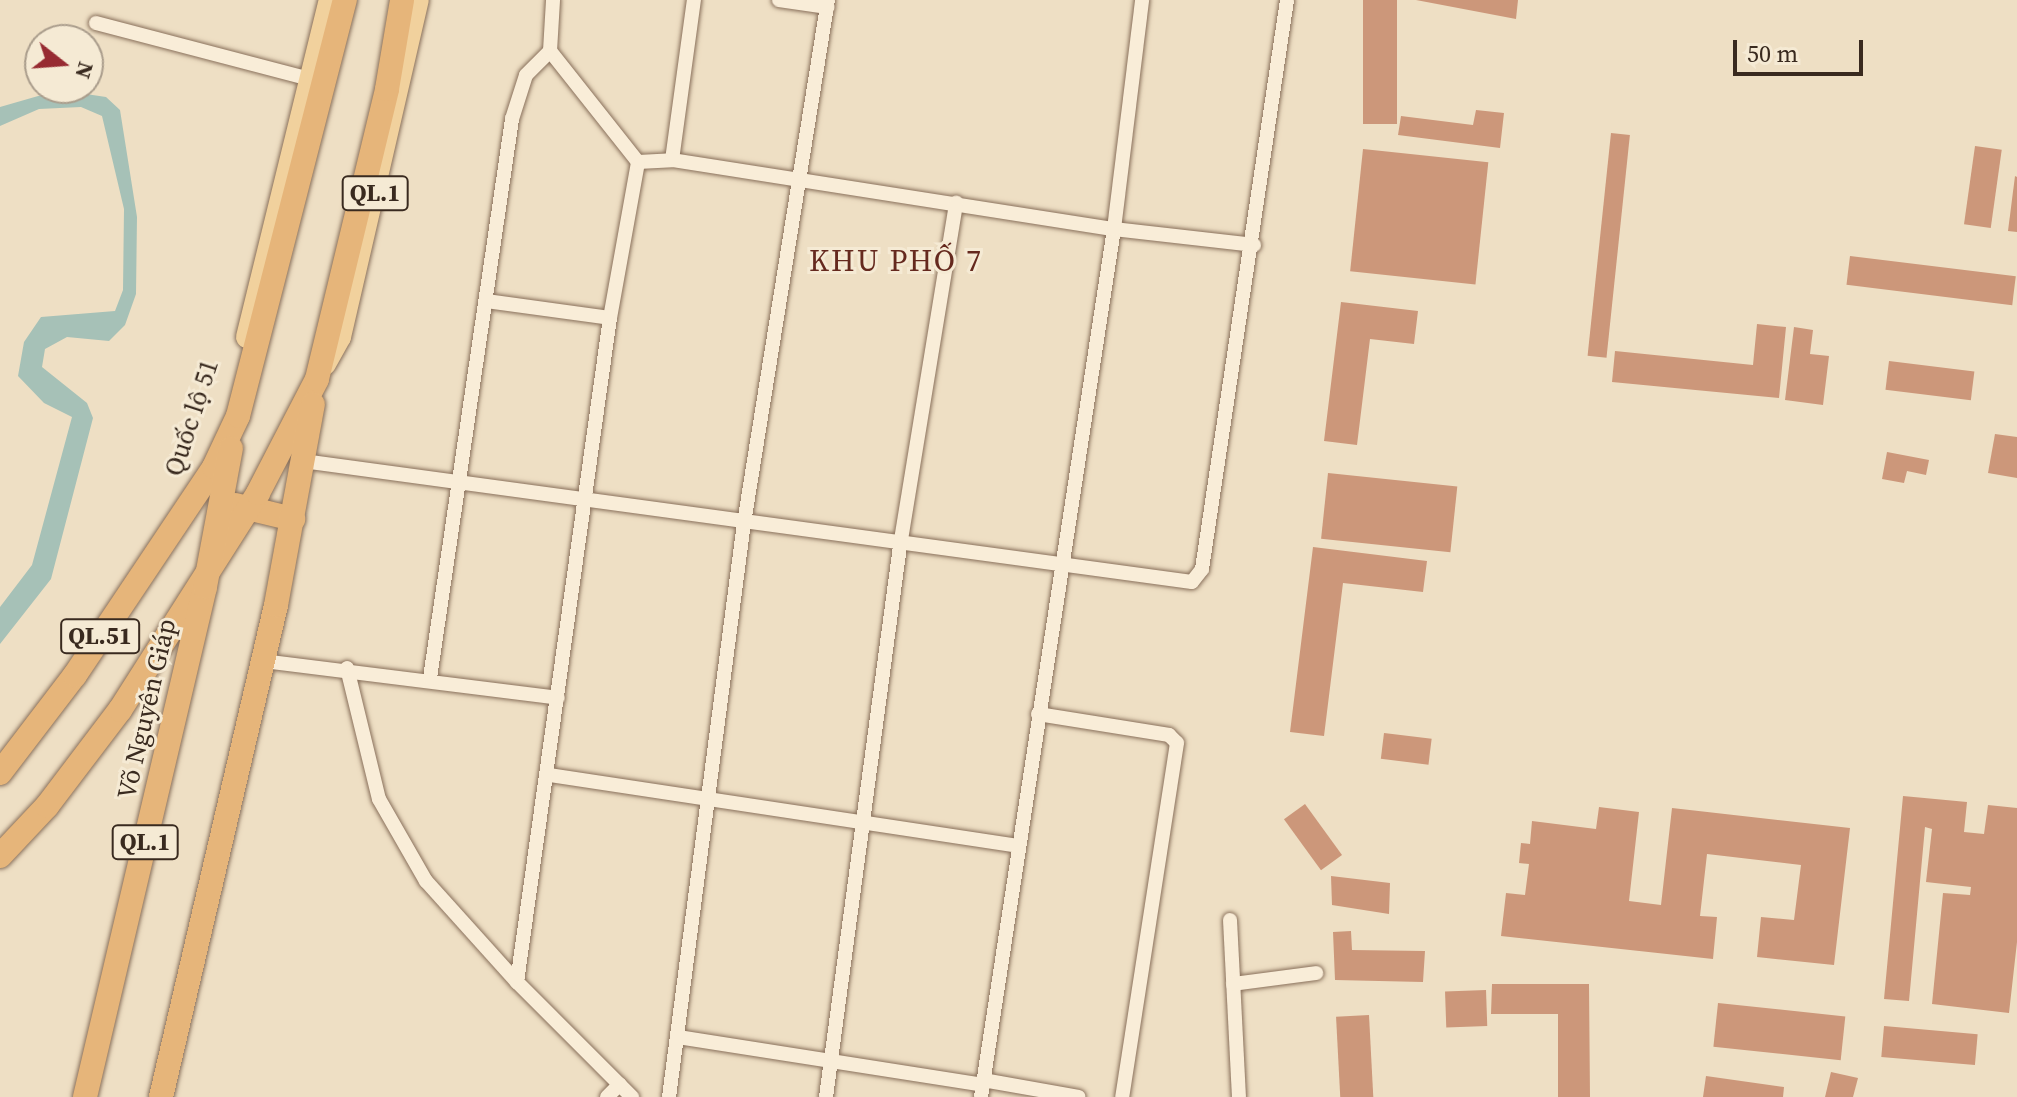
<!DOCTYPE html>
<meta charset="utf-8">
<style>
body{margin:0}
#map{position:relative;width:2017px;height:1097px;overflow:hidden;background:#eedfc4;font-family:"Source Serif 4",serif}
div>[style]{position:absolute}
.water>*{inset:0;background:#a6c1b7}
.building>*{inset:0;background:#cc977a;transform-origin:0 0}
.roads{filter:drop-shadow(0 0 2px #89705b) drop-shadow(0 0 2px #89705b)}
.minor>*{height:14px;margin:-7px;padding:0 7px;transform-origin:7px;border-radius:7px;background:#f9edd8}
.primary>*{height:22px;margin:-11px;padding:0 11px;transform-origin:11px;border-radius:11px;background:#f1d19d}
.trunk>*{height:24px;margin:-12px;padding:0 12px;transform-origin:12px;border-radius:12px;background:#e6b57a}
span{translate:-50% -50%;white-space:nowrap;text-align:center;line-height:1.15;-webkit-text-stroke:6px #f5ead4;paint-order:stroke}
.shield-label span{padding:2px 6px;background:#f5ead4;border:2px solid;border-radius:6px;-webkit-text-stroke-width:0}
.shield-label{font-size:24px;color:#392a1f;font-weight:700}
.street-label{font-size:26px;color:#392a1f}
.quarter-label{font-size:30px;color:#65291e;letter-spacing:2px}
.north{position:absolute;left:24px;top:24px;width:80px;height:80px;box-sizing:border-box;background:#f5ead4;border:2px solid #aa9d8c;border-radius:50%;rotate:107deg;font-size:22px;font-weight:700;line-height:32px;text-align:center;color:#392a1f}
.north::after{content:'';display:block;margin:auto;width:28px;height:36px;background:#972b32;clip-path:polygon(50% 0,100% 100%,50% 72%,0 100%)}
.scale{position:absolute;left:1733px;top:40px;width:130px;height:36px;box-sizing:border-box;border:4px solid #392a1f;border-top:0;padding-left:10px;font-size:24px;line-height:28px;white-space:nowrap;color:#392a1f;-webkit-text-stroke:6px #f5ead4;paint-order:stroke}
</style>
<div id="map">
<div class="water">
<div style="clip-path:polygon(59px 90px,106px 97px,120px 110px,137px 217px,136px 294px,125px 325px,109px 341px,67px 337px,45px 349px,42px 367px,87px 403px,93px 418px,51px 579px,0 644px,0 607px,32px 565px,72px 417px,44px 403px,18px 376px,24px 342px,41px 317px,115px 311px,123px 290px,124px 209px,102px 116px,81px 107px,39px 109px,0 126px,0 107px)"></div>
</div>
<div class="building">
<div style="left:1363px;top:0;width:34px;height:124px"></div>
<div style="clip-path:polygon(1416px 0,1518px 0,1516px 19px)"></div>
<div style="clip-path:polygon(1476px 110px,1504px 113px,1500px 148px,1398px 135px,1401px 116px,1473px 125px)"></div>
<div style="left:1611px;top:133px;width:19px;height:224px;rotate:6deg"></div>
<div style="left:1975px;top:146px;width:27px;height:79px;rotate:8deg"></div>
<div style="left:1363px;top:149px;width:126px;height:123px;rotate:6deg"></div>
<div style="clip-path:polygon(2015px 176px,2017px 177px,2017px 232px,2008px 231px)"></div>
<div style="left:1850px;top:256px;width:167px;height:29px;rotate:7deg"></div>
<div style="clip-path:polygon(1341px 302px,1418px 311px,1414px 344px,1370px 339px,1357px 445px,1324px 441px)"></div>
<div style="clip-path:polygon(1757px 324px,1786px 327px,1779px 398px,1612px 382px,1615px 351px,1753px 365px)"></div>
<div style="clip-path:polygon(1794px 327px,1813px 330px,1810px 354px,1829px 356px,1823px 405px,1785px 400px)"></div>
<div style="left:1889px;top:361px;width:86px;height:29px;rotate:7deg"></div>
<div style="clip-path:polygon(1995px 434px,2017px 437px,2017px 478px,1988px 473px)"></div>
<div style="clip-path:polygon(1887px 452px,1929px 460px,1926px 475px,1907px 471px,1904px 483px,1882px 479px)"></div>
<div style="left:1328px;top:473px;width:130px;height:66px;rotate:6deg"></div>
<div style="clip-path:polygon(1313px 547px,1427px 561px,1423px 592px,1343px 583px,1324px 736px,1290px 732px)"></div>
<div style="left:1384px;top:733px;width:48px;height:26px;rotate:7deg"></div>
<div style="clip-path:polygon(1903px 796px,1967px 802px,1964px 832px,1984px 834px,1988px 805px,2017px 808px,2017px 942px,2009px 1013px,1932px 1004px,1943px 893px,1970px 895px,1971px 887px,1926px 882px,1932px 829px,1925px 827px,1909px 1001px,1884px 999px)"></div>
<div style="left:1305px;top:804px;width:63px;height:26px;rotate:54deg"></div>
<div style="clip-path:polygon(1599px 807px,1639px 812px,1629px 901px,1661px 905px,1672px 808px,1850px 828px,1834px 965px,1757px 957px,1761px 917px,1794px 920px,1801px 865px,1707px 854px,1700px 916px,1717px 917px,1713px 959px,1501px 936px,1506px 893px,1525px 895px,1529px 864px,1519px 863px,1521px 843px,1530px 844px,1532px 821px,1596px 829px)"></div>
<div style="clip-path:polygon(1331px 876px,1390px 883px,1389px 914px,1332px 905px)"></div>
<div style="clip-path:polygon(1351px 931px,1352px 950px,1425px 951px,1423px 982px,1335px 980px,1333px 932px)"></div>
<div style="clip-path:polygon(1492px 984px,1589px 984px,1590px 1097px,1558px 1097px,1558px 1014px,1491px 1014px)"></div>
<div style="left:1486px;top:990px;width:36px;height:41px;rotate:88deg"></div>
<div style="left:1718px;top:1003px;width:128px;height:44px;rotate:6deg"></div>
<div style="left:1369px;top:1015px;width:82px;height:33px;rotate:87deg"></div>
<div style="left:1884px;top:1026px;width:94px;height:31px;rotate:5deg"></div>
<div style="clip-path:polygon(1831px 1072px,1858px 1078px,1853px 1097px,1825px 1097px)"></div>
<div style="clip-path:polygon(1706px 1076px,1784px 1087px,1783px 1097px,1703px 1097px)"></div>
</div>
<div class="roads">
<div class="minor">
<div style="left:779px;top:0;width:49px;rotate:8.3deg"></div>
<div style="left:96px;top:23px;width:220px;rotate:14.7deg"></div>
<div style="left:672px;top:160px;width:162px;rotate:-82.2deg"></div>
<div style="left:638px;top:162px;width:34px;rotate:-3deg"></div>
<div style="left:672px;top:160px;width:447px;rotate:8.9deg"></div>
<div style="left:1114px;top:229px;width:141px;rotate:6.5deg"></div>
<div style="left:486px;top:301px;width:125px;rotate:7.8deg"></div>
<div style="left:303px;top:461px;width:897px;rotate:7.75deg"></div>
<div style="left:1192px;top:582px;width:16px;rotate:-52deg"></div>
<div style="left:1202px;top:569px;width:575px;rotate:-81.5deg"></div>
<div style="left:263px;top:661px;width:297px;rotate:7.1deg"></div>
<div style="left:347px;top:668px;width:135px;rotate:76.3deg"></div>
<div style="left:379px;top:799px;width:95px;rotate:60.2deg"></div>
<div style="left:426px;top:881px;width:136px;rotate:48deg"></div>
<div style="left:517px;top:982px;width:163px;rotate:45deg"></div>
<div style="left:430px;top:678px;width:565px;rotate:-81.65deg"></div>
<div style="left:512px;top:119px;width:46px;rotate:-72.3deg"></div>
<div style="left:526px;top:75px;width:34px;rotate:-45deg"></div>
<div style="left:1038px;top:714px;width:133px;rotate:9.1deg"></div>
<div style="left:1169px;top:735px;width:11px;rotate:45deg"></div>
<div style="left:1177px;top:743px;width:358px;rotate:98.8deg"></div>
<div style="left:549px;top:775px;width:474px;rotate:8.6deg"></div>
<div style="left:1230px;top:920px;width:177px;rotate:87.1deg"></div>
<div style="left:517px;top:982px;width:670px;rotate:-82.03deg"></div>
<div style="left:610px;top:318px;width:158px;rotate:-79.8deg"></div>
<div style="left:638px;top:162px;width:142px;rotate:-128.4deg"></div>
<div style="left:550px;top:51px;width:51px;rotate:-86.6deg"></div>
<div style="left:1233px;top:984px;width:84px;rotate:-7.5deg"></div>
<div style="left:678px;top:1037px;width:309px;rotate:8.9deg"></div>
<div style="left:983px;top:1080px;width:97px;rotate:10deg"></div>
<div style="left:607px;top:1097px;width:18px;rotate:-45deg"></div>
<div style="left:669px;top:1097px;width:579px;rotate:-82.56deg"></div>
<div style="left:744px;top:523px;width:530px;rotate:-80.88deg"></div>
<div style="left:826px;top:1097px;width:556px;rotate:-82.35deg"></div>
<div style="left:900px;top:546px;width:348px;rotate:-80.7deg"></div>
<div style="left:981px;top:1097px;width:878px;rotate:-81.29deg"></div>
<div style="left:1114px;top:229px;width:231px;rotate:-83deg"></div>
</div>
<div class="primary">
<div style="left:247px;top:337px;width:347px;rotate:-76.2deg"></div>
<div style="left:325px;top:364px;width:31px;rotate:-61deg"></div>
<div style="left:340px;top:337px;width:346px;rotate:-77deg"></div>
</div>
<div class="trunk">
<div style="left:235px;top:505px;width:60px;rotate:13.6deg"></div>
<div style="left:0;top:773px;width:123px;rotate:-52.6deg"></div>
<div style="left:75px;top:675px;width:250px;rotate:-56.2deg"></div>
<div style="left:214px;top:467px;width:56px;rotate:-64.8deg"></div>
<div style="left:238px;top:416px;width:430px;rotate:-75.6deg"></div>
<div style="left:0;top:856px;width:69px;rotate:-46.8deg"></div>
<div style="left:47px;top:806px;width:121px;rotate:-52.8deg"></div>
<div style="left:120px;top:710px;width:257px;rotate:-57.5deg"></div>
<div style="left:258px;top:493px;width:128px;rotate:-62.6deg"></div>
<div style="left:317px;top:379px;width:298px;rotate:-76.4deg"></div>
<div style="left:387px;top:89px;width:90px;rotate:-80.4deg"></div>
<div style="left:85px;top:1097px;width:524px;rotate:-76.76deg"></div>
<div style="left:205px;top:587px;width:141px;rotate:-79.4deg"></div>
<div style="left:161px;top:1097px;width:505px;rotate:-76.84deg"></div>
<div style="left:276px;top:605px;width:204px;rotate:-79.6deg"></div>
</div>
</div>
<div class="shield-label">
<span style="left:375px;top:193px">QL.1</span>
<span style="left:100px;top:636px">QL.51</span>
<span style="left:145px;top:842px">QL.1</span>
</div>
<div class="street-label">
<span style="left:192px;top:418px;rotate:-72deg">Quốc lộ 51</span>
<span style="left:147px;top:709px;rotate:-77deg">Võ Nguyên Giáp</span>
</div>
<div class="quarter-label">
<span style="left:896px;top:261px">KHU PHỐ 7</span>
</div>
<div class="north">N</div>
<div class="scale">50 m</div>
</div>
